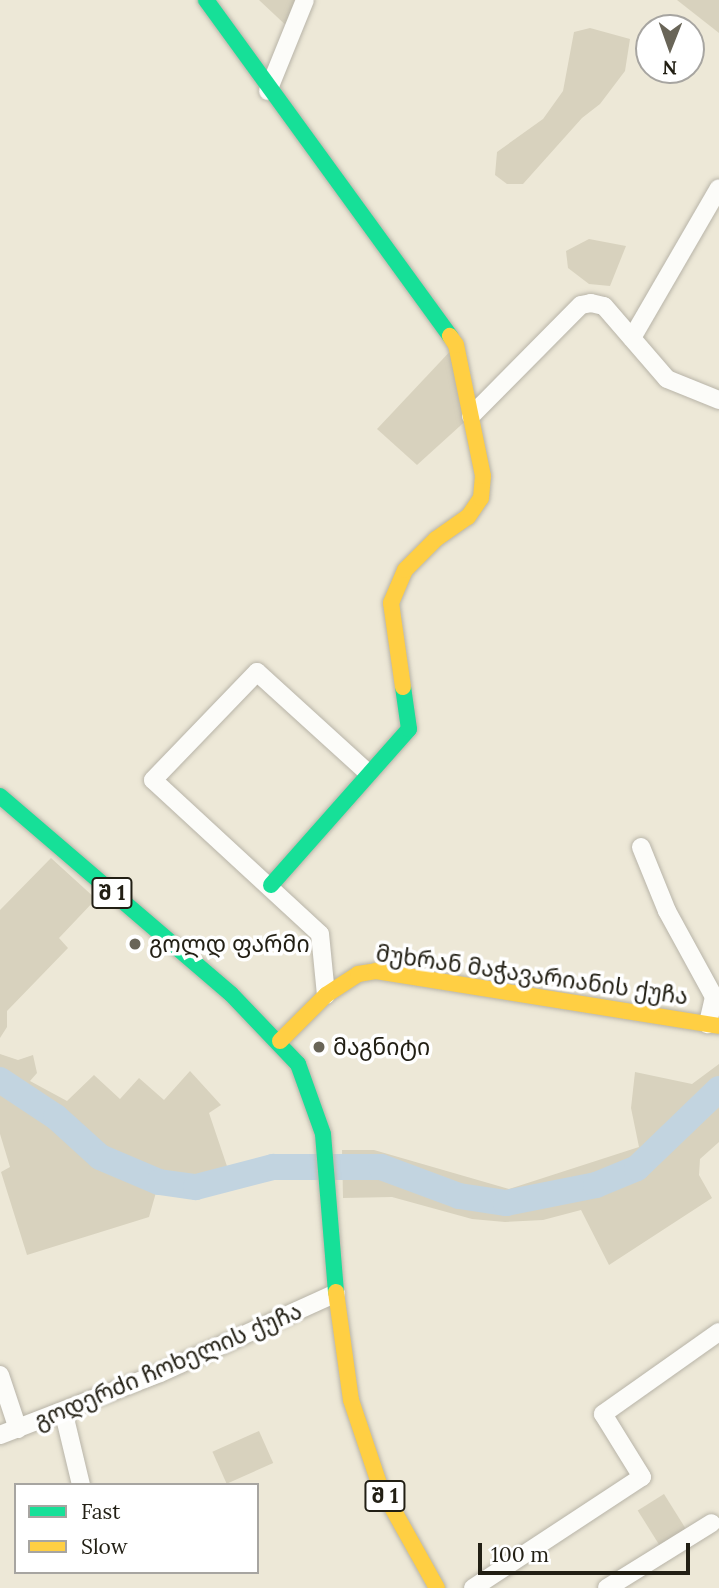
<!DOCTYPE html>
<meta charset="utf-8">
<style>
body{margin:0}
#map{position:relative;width:719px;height:1588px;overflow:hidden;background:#ede8d7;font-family:Lora,"Noto Sans Georgian",serif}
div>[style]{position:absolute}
.green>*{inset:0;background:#d8d2be;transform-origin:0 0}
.river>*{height:26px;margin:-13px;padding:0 13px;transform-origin:13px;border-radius:13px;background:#c2d4e0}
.roads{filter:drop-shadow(0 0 2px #b8b4a8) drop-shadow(0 0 2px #b8b4a8)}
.street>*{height:18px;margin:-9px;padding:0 9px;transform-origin:9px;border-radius:9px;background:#fcfcf9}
.fast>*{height:16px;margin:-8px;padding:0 8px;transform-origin:8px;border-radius:8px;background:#16e098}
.slow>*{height:16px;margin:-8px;padding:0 8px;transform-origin:8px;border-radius:8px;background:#ffcf43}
.dots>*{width:19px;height:19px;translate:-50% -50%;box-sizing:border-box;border:4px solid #fff;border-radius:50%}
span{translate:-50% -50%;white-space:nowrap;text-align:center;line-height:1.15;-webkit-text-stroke:7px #fff;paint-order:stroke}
.shield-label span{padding:2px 5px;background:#fff;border:2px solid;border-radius:5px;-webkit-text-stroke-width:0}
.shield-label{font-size:21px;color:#221f14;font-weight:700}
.poi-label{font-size:23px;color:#221f14}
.left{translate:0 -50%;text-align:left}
.street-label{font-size:23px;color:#221f14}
.legend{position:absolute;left:14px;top:1483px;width:245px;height:91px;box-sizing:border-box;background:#fff;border:2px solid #a7a5a1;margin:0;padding:9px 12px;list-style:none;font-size:21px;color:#221f14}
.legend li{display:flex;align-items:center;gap:14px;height:35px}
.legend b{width:35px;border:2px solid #a7a5a1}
.north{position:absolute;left:635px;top:14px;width:70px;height:70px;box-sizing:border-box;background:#fff;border:2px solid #a7a5a1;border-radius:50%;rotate:181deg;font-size:19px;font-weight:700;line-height:28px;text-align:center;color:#221f14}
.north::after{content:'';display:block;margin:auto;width:24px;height:32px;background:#696558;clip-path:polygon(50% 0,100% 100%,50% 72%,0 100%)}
.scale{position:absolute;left:478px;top:1543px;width:212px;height:32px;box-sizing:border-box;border:4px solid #221f14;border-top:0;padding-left:9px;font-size:21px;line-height:24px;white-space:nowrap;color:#221f14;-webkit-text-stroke:5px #fff;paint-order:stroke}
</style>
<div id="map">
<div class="green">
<div style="clip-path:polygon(259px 0,305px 0,292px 31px)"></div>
<div style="clip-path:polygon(677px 0,719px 0,719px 33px)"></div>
<div style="clip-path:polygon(590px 28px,630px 39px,625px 71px,600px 104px,582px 118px,523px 184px,507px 184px,495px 175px,497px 152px,543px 119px,563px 91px,574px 32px)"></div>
<div style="clip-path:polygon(589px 239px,626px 246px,610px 286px,589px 284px,568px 268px,566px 251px)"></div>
<div style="clip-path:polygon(456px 345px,471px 416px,417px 465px,377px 429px)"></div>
<div style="clip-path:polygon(51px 858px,96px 899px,59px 938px,68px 948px,7px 1011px,7px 1027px,0 1038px,0 910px)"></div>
<div style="clip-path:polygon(0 1054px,18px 1060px,33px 1055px,37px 1073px,30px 1081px,67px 1101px,94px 1075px,120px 1099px,139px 1078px,164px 1100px,190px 1071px,221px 1105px,209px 1113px,232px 1181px,196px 1187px,159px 1182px,149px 1217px,27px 1255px,1px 1172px,10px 1167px,0 1134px)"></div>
<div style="clip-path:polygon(719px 1064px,719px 1142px,700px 1159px,699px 1175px,712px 1198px,609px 1265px,581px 1210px,543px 1220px,505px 1222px,472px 1219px,392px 1197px,343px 1198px,342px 1150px,374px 1150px,509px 1189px,639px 1147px,631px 1108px,635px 1072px,692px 1084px)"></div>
<div style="left:259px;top:1431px;width:35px;height:51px;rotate:66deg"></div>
<div style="left:664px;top:1494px;width:49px;height:31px;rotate:58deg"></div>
</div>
<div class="river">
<div style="left:0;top:1080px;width:67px;rotate:33.5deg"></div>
<div style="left:56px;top:1117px;width:59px;rotate:42.3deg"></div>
<div style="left:100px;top:1157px;width:64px;rotate:23deg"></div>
<div style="left:159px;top:1182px;width:37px;rotate:8deg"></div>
<div style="left:196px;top:1187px;width:80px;rotate:-14.6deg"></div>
<div style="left:273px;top:1167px;width:108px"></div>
<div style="left:381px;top:1167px;width:83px;rotate:20.4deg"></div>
<div style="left:459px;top:1196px;width:48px;rotate:8.5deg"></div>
<div style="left:506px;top:1203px;width:92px;rotate:-11.3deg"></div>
<div style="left:596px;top:1185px;width:44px;rotate:-22.5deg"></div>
<div style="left:637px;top:1168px;width:114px;rotate:-43.9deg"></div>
</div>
<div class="roads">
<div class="street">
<div style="left:268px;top:91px;width:98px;rotate:-67.9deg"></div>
<div style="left:632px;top:338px;width:173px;rotate:-59.9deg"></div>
<div style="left:471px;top:416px;width:156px;rotate:-45.3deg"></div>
<div style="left:581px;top:305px;width:10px;rotate:-11deg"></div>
<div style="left:591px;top:303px;width:13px;rotate:13deg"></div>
<div style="left:604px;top:306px;width:96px;rotate:49.2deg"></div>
<div style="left:667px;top:379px;width:56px;rotate:22deg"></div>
<div style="left:641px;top:847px;width:69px;rotate:67.9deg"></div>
<div style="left:667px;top:911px;width:98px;rotate:61.3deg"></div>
<div style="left:714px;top:997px;width:28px;rotate:103deg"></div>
<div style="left:326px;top:995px;width:61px;rotate:-95.6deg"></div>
<div style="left:320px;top:934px;width:227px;rotate:-137.3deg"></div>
<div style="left:153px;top:780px;width:150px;rotate:-46.1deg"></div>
<div style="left:257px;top:672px;width:150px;rotate:42.3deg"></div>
<div style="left:0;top:1375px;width:57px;rotate:71.6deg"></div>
<div style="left:64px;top:1414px;width:73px;rotate:76.5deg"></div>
<div style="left:0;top:1435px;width:172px;rotate:-21.2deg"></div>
<div style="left:160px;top:1373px;width:193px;rotate:-24.4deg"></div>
<div style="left:473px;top:1588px;width:202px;rotate:-33.3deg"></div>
<div style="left:642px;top:1477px;width:74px;rotate:-121.8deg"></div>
<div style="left:603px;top:1414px;width:142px;rotate:-35.3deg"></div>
<div style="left:607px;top:1588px;width:123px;rotate:-31.8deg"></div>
</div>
<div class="fast">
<div style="left:206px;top:0;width:415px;rotate:54deg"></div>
<div style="left:0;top:796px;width:304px;rotate:40.6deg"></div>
<div style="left:231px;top:994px;width:97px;rotate:46.3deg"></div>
<div style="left:298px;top:1064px;width:74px;rotate:70.3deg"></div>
<div style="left:323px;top:1134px;width:159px;rotate:85.3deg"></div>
<div style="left:271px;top:885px;width:208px;rotate:-48.5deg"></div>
<div style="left:409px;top:729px;width:42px;rotate:-98.1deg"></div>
</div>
<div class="slow">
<div style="left:403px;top:687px;width:85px;rotate:-98.1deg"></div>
<div style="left:391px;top:603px;width:36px;rotate:-67deg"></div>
<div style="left:405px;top:570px;width:44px;rotate:-45deg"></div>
<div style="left:436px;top:539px;width:39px;rotate:-35deg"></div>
<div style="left:468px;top:517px;width:23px;rotate:-56deg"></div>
<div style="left:481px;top:498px;width:22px;rotate:-85deg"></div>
<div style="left:483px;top:476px;width:134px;rotate:-101.6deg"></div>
<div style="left:456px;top:345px;width:11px;rotate:-124deg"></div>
<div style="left:280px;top:1041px;width:65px;rotate:-45deg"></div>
<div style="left:326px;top:995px;width:38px;rotate:-33deg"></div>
<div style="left:358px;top:974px;width:18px;rotate:-9deg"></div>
<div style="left:376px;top:971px;width:347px;rotate:9.1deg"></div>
<div style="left:336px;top:1292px;width:109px;rotate:82.1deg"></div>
<div style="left:351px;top:1400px;width:91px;rotate:71.4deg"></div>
<div style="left:380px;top:1486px;width:117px;rotate:60.8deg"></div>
</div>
</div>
<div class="dots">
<div style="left:135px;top:944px;background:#696558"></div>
<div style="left:319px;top:1047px;background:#696558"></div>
</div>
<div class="shield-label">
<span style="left:112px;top:893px">შ 1</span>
<span style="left:385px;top:1496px">შ 1</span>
</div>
<div class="poi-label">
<span class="left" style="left:149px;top:944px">გოლდ ფარმი</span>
<span class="left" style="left:333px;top:1047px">მაგნიტი</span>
</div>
<div class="street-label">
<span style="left:532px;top:975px;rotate:8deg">მუხრან მაჭავარიანის ქუჩა</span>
<span style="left:168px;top:1366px;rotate:-23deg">გოდერძი ჩოხელის ქუჩა</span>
</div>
<ul class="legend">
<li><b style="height:9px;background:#16e098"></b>Fast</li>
<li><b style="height:9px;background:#ffcf43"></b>Slow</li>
</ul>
<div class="north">N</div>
<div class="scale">100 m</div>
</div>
